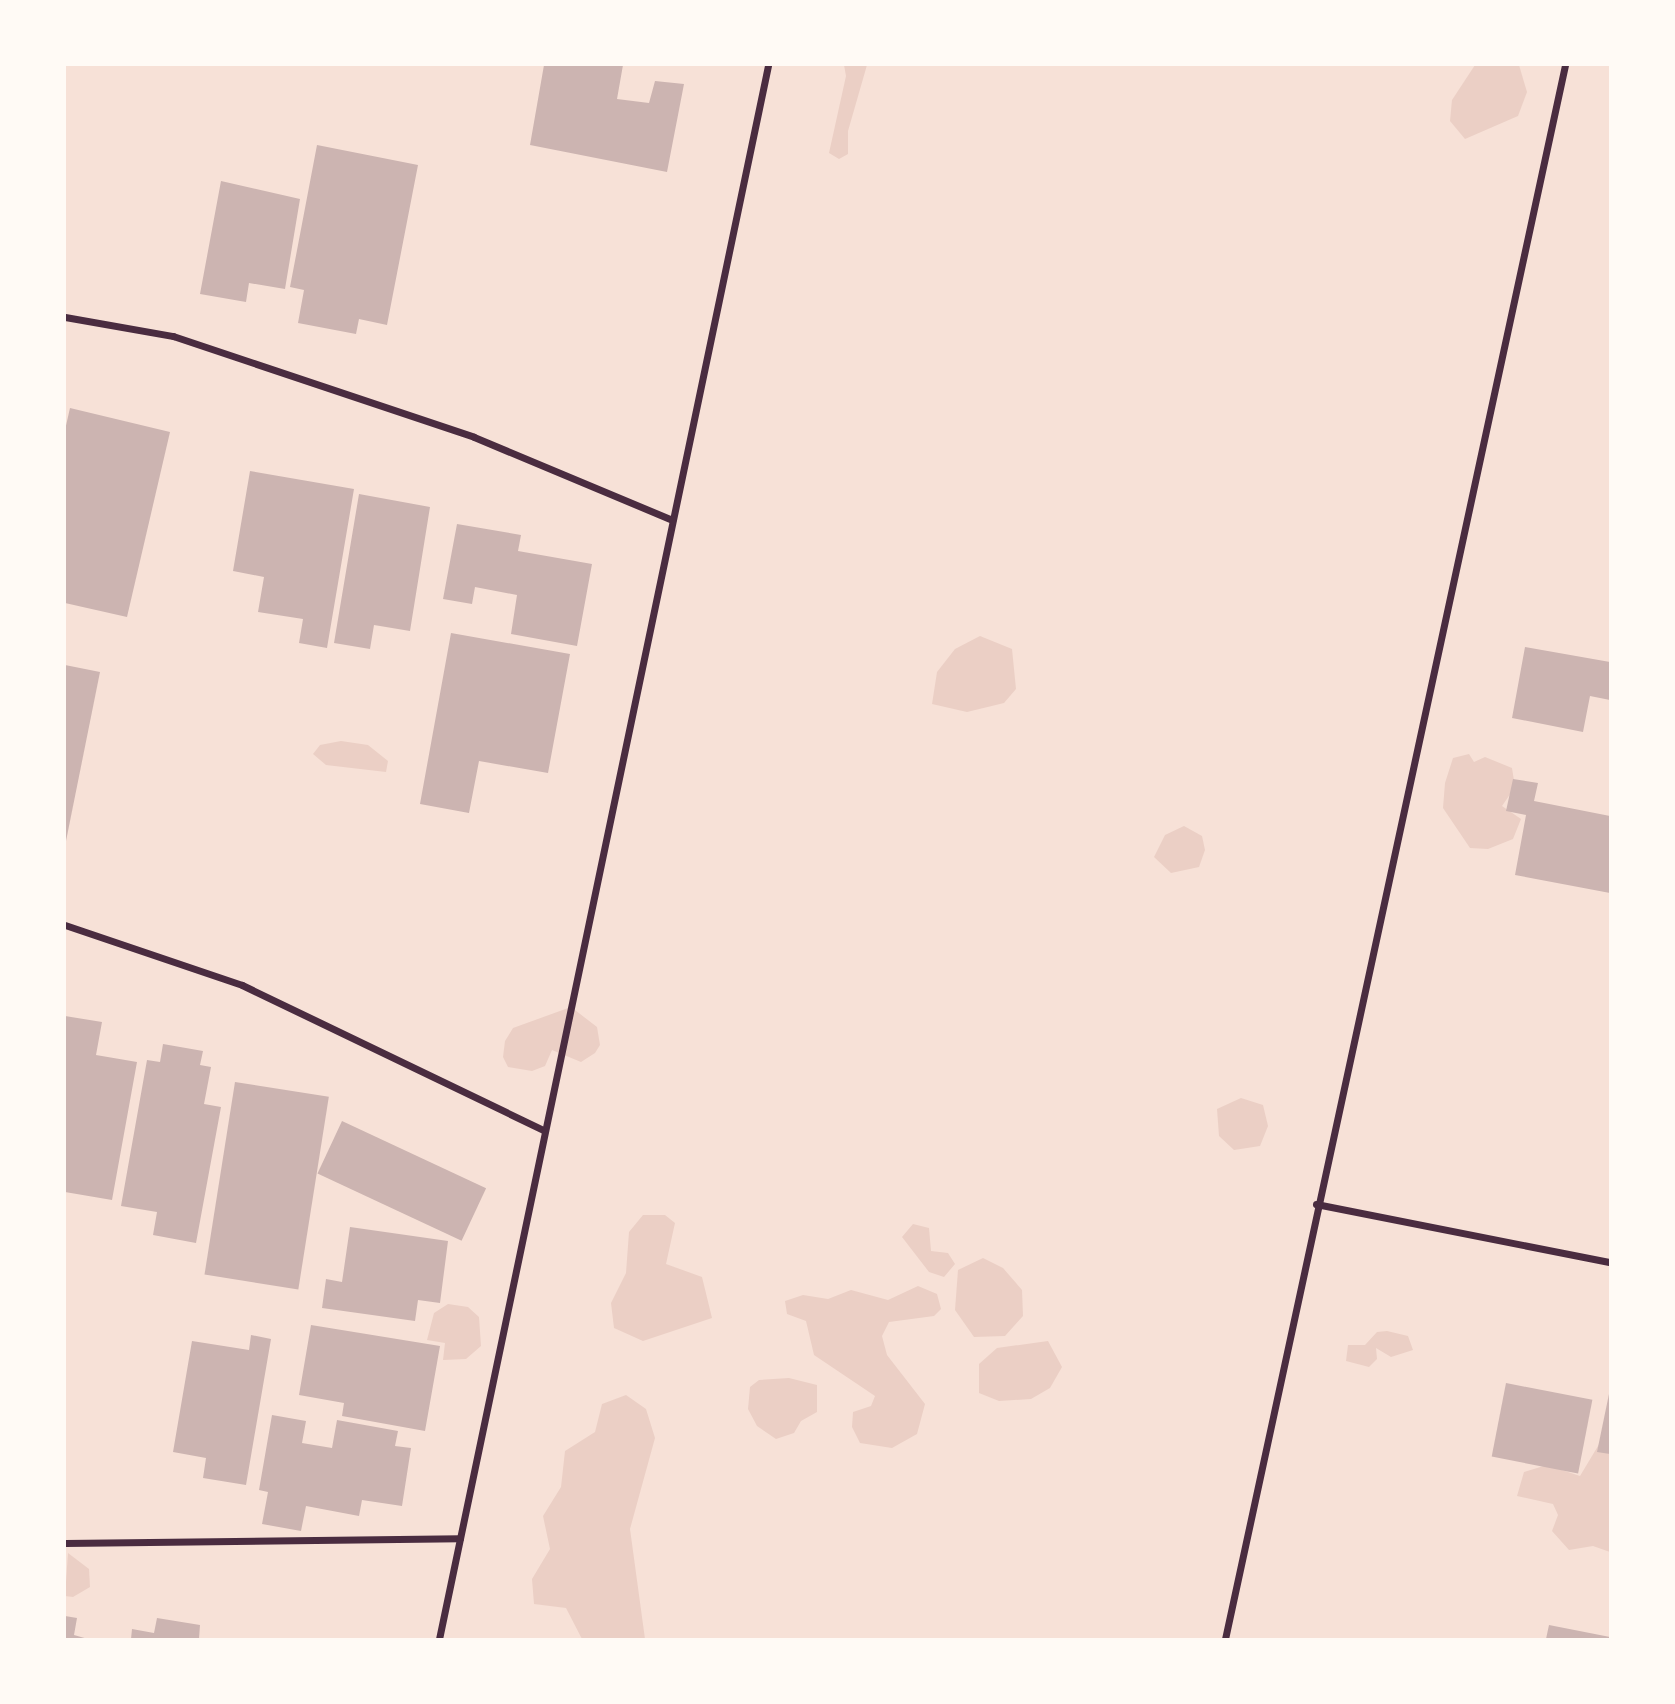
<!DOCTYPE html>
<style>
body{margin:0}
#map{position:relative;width:1675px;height:1704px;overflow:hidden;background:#f7e1d7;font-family:"Varela Round",sans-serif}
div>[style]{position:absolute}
.green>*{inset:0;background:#ebcfc5}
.building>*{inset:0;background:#ccb4b1;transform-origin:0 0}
.minor>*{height:7px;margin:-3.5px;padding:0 3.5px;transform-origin:3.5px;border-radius:3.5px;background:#4a2c40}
span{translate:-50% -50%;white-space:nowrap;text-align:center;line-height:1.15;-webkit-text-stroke:5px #fffaf5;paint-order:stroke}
.frame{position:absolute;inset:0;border:66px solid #fffaf5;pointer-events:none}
</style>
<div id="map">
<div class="green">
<div style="clip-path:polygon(844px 65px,867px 65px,848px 131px,848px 154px,839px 159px,829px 153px,846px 76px)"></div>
<div style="clip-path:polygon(1475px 65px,1519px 65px,1527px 92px,1518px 116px,1465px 139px,1450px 121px,1452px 100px)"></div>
<div style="clip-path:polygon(980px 636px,1012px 649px,1016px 689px,1004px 703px,967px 712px,932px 704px,937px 672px,955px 649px)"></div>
<div style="clip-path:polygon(341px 741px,368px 745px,388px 761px,386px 772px,326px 765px,313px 754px,320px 745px)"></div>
<div style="clip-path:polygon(1469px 754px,1474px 762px,1485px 757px,1512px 768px,1515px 787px,1502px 806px,1521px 819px,1513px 839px,1488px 849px,1470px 848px,1443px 808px,1445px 783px,1453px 758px)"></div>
<div style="clip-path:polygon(1184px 826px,1202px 836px,1205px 850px,1199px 867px,1171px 873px,1154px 857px,1165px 835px)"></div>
<div style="clip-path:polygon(571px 1007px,597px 1027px,600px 1045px,595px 1053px,581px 1062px,552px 1050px,545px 1066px,532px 1071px,508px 1067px,503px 1057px,505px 1041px,513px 1028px)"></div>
<div style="clip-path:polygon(1241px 1098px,1263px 1105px,1268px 1126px,1260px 1146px,1234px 1150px,1219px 1136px,1217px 1109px)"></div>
<div style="clip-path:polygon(643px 1215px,665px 1215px,675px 1223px,666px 1264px,702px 1277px,712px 1318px,643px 1341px,614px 1328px,611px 1303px,626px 1273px,629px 1232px)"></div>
<div style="clip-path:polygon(913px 1224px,929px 1228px,931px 1251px,948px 1253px,955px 1264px,944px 1277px,929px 1272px,902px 1237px)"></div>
<div style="clip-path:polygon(983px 1258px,1003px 1268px,1022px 1290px,1023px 1316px,1005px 1336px,974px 1337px,955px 1310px,958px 1270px)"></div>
<div style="clip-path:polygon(918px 1286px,937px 1294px,941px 1309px,934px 1316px,889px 1322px,882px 1336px,887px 1355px,925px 1404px,917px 1434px,892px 1448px,860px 1443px,852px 1427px,853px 1412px,871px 1406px,875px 1396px,814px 1355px,806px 1321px,787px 1314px,785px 1301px,803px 1295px,828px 1299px,851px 1290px,888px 1300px)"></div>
<div style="clip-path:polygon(448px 1304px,468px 1307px,479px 1317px,481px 1346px,466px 1359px,443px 1360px,445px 1343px,427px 1340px,434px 1313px)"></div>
<div style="clip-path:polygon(1387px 1331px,1408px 1336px,1413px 1350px,1391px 1357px,1376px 1348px,1377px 1359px,1369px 1367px,1346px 1361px,1348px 1345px,1365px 1345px,1377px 1332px)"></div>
<div style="clip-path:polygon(1048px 1341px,1062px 1367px,1050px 1388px,1031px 1399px,999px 1401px,979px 1393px,979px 1364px,997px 1348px)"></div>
<div style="clip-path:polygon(789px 1378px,817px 1385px,817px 1412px,801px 1421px,794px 1433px,776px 1439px,757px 1426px,748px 1409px,750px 1387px,759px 1380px)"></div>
<div style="clip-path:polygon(626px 1395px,646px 1409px,655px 1438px,630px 1529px,645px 1639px,582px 1639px,566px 1608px,534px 1604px,532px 1579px,550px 1549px,543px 1516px,561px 1487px,565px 1451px,595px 1432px,602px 1404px)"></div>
<div style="clip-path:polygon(1604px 1436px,1610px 1436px,1610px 1552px,1593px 1546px,1569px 1550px,1552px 1531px,1558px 1515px,1553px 1504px,1517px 1496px,1524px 1472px,1547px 1465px,1580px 1476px)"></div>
<div style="clip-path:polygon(68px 1553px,89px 1569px,90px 1587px,73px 1597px,65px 1596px)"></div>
</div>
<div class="building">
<div style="clip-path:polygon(544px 65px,623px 65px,617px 99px,649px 103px,655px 81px,684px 84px,667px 172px,530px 145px)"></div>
<div style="clip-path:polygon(317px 145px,418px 165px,387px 325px,359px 319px,356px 334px,298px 323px,304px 290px,290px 287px)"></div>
<div style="clip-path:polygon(221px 181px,300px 199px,285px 289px,249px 283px,246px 302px,200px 294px)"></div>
<div style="clip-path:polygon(70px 408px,170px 432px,127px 617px,65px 603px,65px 430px)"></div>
<div style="clip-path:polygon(250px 471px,354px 489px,327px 648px,299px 643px,303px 619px,258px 612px,264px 577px,233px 571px)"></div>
<div style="clip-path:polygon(359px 494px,430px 507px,410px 631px,374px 625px,370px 649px,334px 643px)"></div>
<div style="clip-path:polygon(457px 524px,521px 535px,518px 551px,592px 564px,577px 646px,511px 634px,517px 595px,475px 587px,472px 604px,443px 599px)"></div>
<div style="clip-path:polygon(451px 633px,570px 654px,548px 773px,479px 761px,469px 813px,420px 804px)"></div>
<div style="clip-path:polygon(1525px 647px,1610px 662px,1610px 700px,1590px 696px,1583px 732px,1512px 718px)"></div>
<div style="clip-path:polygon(65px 665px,100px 672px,66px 841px,65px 841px)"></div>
<div style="clip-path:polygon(1513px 779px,1538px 783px,1534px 801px,1610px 816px,1610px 893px,1515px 875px,1526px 815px,1506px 811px)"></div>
<div style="clip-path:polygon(65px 1016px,102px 1022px,96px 1055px,137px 1062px,112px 1200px,65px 1192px)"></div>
<div style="clip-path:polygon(163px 1044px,203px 1051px,200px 1065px,211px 1067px,204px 1104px,221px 1107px,196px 1243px,153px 1235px,157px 1212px,121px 1206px,147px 1060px,160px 1062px)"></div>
<div style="left:235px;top:1082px;width:95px;height:195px;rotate:9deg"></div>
<div style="left:342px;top:1121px;width:159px;height:58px;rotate:25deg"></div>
<div style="clip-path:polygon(350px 1227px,448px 1241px,440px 1303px,418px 1300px,415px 1321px,322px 1308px,326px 1279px,342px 1282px)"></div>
<div style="clip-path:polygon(311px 1325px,440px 1346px,425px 1431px,342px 1416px,344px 1403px,299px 1395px)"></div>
<div style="clip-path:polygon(251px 1335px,271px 1339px,246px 1485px,203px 1478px,206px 1458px,173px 1452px,192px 1341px,249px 1350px)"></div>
<div style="left:1506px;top:1383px;width:88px;height:75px;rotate:11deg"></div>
<div style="clip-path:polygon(1609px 1394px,1610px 1394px,1610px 1454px,1597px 1452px)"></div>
<div style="clip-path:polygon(272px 1415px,306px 1421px,302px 1443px,332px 1448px,337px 1420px,398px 1431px,395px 1446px,411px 1448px,402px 1506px,362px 1500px,359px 1516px,306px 1506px,301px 1531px,262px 1524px,268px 1492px,259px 1490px)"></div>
<div style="clip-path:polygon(65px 1616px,77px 1618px,74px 1635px,88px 1639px,65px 1639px)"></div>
<div style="clip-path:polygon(157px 1618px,200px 1625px,199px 1639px,131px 1639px,132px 1629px,154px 1633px)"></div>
<div style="clip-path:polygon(1549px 1625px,1610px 1637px,1610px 1639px,1546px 1639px)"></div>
</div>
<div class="minor">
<div style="left:65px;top:317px;width:110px;rotate:10deg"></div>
<div style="left:173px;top:336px;width:317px;rotate:18.5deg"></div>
<div style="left:474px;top:437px;width:215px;rotate:22.7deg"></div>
<div style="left:65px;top:925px;width:187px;rotate:18.7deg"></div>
<div style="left:242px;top:985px;width:334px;rotate:25.7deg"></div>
<div style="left:1316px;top:1204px;width:300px;rotate:11.2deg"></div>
<div style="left:65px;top:1543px;width:395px;rotate:-0.7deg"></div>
<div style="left:439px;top:1639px;width:1608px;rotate:-78.19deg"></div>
<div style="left:1225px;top:1639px;width:1610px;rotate:-77.81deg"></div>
</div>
<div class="frame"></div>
</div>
